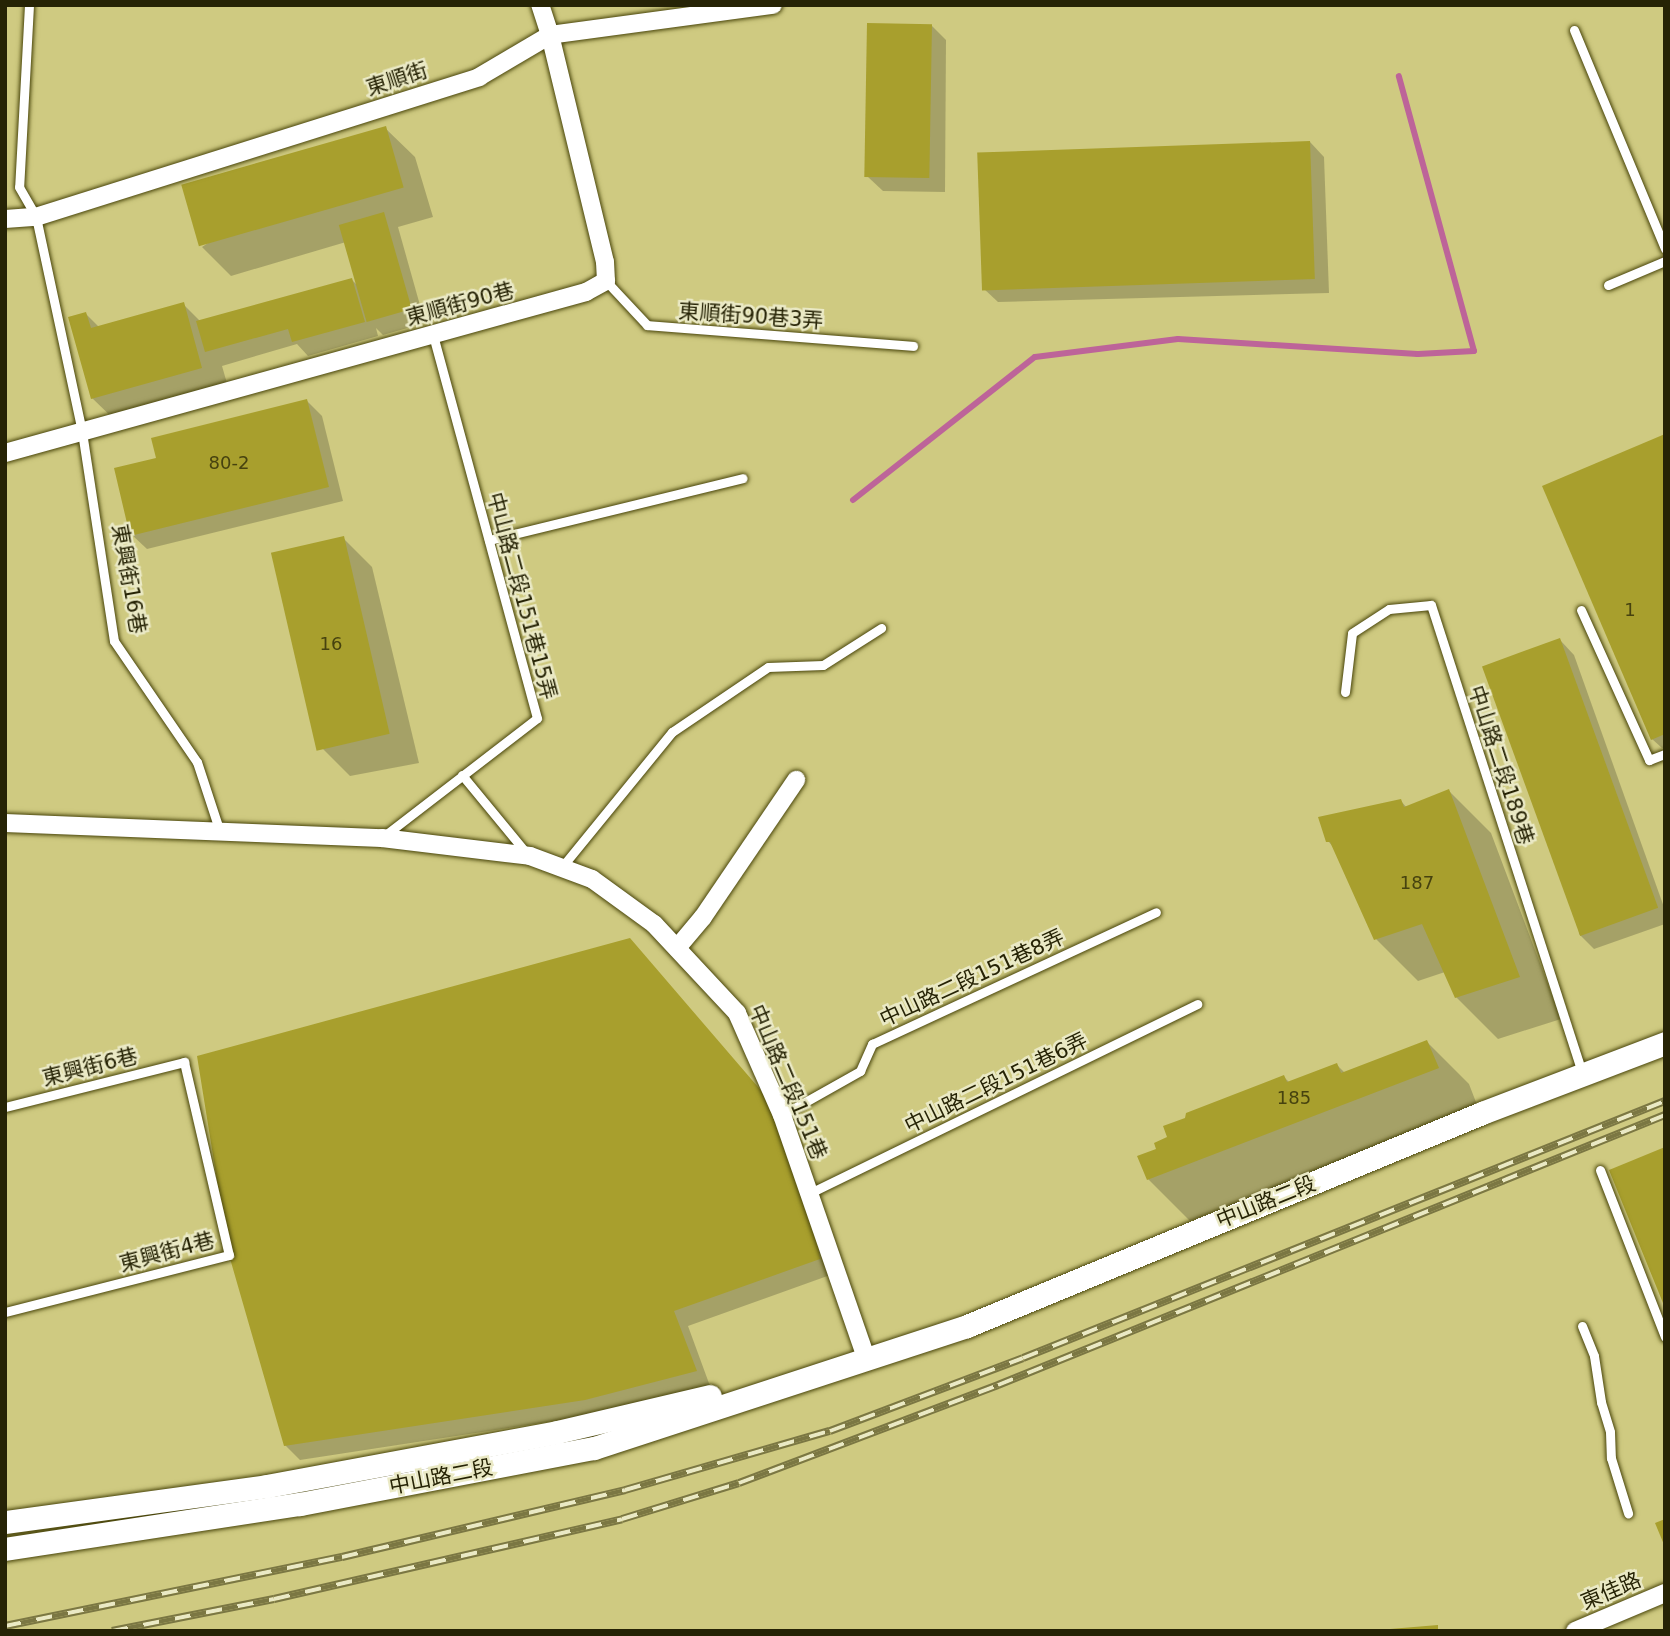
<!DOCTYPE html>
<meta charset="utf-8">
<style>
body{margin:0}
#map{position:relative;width:1670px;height:1636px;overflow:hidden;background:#cfca81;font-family:"DejaVu Sans","Noto Sans TC",sans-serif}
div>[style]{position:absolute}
.shadow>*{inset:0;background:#0003}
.stream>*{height:6px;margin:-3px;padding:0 3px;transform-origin:3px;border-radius:3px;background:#bd6499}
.building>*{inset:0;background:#a89f2d;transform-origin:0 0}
.roads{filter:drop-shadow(0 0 2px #49450a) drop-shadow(0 0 2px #49450a)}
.lane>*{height:9px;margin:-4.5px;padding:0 4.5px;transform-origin:4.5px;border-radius:4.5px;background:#fff}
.street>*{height:18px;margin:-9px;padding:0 9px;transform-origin:9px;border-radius:9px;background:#fff}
.secondary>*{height:23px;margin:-11.5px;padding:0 11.5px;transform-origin:11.5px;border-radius:11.5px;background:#fff}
.rail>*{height:8px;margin-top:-4px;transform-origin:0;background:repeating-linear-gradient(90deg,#eae9c5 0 16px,#7b7743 0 32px);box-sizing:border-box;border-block:2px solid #7b7743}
span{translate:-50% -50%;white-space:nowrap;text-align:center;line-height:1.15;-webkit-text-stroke:5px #eae9c5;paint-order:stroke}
.number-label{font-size:18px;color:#46420f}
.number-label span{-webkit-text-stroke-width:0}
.street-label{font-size:21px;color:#262305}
.frame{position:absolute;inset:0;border:7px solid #262305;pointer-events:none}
</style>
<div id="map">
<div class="shadow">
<div style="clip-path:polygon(931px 25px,946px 40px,945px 192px,883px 191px,868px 177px)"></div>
<div style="clip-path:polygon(385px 128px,415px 157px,433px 217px,398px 227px,425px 323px,383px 335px,376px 328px,378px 336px,308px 356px,297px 344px,222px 366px,231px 397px,122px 427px,92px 398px,86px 314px,99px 327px,183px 304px,201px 322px,351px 279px,359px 287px,346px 242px,231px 276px,202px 247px)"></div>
<div style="clip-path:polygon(1310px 142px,1324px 157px,1329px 293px,998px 302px,983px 288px)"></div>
<div style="clip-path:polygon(307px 401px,322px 416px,343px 501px,147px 549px,132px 535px)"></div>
<div style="clip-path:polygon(1665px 436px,1665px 747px,1662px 748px,1652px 739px)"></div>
<div style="clip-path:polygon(343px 538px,372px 567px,419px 763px,350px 776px,321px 747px)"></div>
<div style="clip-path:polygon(1560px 640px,1574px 655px,1665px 910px,1665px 924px,1594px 949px,1579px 934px)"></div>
<div style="clip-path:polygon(1449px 791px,1491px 833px,1561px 1019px,1498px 1039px,1456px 997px,1445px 972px,1418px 981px,1376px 939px,1335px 849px,1328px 841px,1401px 801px,1407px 808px)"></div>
<div style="clip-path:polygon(1427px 1042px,1469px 1084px,1479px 1110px,1190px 1221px,1148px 1179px,1159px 1150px,1187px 1119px,1284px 1077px,1290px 1083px,1337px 1065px,1345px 1073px)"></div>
<div style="clip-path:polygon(796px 1132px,824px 1209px,833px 1274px,688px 1326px,710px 1386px,600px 1414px,300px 1460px,285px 1445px)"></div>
</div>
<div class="stream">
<div style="left:853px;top:500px;width:231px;rotate:-38.2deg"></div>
<div style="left:1035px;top:357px;width:144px;rotate:-7.2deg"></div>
<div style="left:1178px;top:339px;width:240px;rotate:3.6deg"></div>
<div style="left:1418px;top:354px;width:56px;rotate:-3.1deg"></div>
<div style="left:1474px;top:351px;width:285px;rotate:-105.3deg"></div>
</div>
<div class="building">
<div style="left:867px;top:23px;width:65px;height:154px;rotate:1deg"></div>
<div style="left:386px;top:126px;width:64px;height:213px;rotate:74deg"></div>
<div style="left:1310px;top:141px;width:138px;height:333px;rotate:88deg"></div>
<div style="left:384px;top:212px;width:101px;height:47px;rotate:74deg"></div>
<div style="clip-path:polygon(352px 278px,365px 322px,292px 342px,288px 329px,205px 352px,196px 321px)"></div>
<div style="clip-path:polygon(184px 302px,202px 368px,91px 399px,68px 317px,86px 312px,91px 328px)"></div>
<div style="clip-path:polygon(307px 399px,329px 487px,130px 536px,114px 468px,156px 458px,151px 438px)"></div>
<div style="clip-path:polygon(1665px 434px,1665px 734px,1651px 740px,1542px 486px)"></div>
<div style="left:344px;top:536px;width:203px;height:75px;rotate:77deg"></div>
<div style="left:1560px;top:638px;width:287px;height:83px;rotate:70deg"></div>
<div style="clip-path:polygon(1449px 789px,1520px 977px,1455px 998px,1422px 924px,1374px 940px,1330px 842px,1326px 842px,1318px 817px,1401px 799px,1404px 807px)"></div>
<div style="clip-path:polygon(630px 938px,782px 1115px,810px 1193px,820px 1259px,674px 1311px,697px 1371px,585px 1400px,284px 1446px,229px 1255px,197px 1056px)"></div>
<div style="clip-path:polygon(1427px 1040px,1439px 1068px,1147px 1180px,1137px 1156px,1156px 1149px,1154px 1143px,1167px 1137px,1163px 1126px,1185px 1118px,1186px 1113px,1284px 1075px,1287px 1082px,1337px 1063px,1341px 1073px)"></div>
<div style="clip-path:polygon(1665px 1147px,1665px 1308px,1609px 1170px)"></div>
<div style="clip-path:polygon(1665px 1519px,1665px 1547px,1655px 1523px)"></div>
<div style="clip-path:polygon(1438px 1625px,1438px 1631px,1390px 1631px,1390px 1629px)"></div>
</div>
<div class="roads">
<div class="lane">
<div style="left:29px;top:5px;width:182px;rotate:93.1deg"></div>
<div style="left:19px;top:187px;width:34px;rotate:60deg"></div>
<div style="left:36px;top:217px;width:220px;rotate:77.9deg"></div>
<div style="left:82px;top:432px;width:211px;rotate:81.3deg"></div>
<div style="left:114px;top:641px;width:147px;rotate:55.6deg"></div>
<div style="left:197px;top:762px;width:74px;rotate:71.8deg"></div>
<div style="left:1574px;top:30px;width:237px;rotate:67.4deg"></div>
<div style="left:606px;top:281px;width:60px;rotate:47deg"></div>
<div style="left:647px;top:325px;width:267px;rotate:4.5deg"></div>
<div style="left:1608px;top:285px;width:62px;rotate:-22.8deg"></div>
<div style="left:489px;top:540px;width:261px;rotate:-13.7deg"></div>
<div style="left:1581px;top:610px;width:165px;rotate:65.6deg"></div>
<div style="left:1649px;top:760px;width:17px;rotate:-21deg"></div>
<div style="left:1345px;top:692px;width:59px;rotate:-83.2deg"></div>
<div style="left:1352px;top:633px;width:44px;rotate:-33deg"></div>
<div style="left:1389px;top:609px;width:42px;rotate:-5.4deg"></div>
<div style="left:1431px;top:605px;width:492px;rotate:72.1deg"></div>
<div style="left:462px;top:775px;width:104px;rotate:50.5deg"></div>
<div style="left:384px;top:836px;width:193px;rotate:-37.6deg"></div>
<div style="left:537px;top:718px;width:397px;rotate:-105.2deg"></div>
<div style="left:561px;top:868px;width:176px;rotate:-50.8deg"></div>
<div style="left:672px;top:732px;width:116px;rotate:-34.1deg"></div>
<div style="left:768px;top:667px;width:55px;rotate:-2.1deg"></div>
<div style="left:823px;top:665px;width:69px;rotate:-32.5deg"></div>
<div style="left:5px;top:1107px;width:185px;rotate:-14.1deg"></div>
<div style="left:184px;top:1062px;width:198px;rotate:76.9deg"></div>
<div style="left:229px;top:1255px;width:231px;rotate:165.7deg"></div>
<div style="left:782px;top:1115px;width:90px;rotate:-29.4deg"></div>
<div style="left:860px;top:1071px;width:30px;rotate:-66deg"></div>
<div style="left:872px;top:1044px;width:313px;rotate:-24.9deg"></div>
<div style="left:1600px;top:1170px;width:179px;rotate:68.7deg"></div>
<div style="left:810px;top:1193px;width:431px;rotate:-26deg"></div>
<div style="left:1582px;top:1326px;width:32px;rotate:68deg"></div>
<div style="left:1594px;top:1356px;width:47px;rotate:81.3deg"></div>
<div style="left:1601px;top:1402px;width:31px;rotate:73deg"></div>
<div style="left:1610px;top:1432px;width:26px;rotate:88deg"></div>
<div style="left:1611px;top:1458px;width:58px;rotate:72.8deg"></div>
</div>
<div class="street">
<div style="left:5px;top:219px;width:31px;rotate:-4deg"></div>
<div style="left:36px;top:217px;width:465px;rotate:-17.5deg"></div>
<div style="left:479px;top:77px;width:82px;rotate:-30.6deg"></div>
<div style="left:550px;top:35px;width:225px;rotate:-7.7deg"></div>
<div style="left:5px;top:453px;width:603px;rotate:-15.49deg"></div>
<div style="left:586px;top:292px;width:23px;rotate:-29deg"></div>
<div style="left:606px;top:281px;width:19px;rotate:-93deg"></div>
<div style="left:605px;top:262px;width:234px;rotate:-103.6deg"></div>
<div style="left:550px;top:35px;width:32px;rotate:-108deg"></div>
<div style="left:5px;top:823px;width:377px;rotate:2.3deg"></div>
<div style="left:382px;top:838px;width:149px;rotate:6.9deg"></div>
<div style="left:530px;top:856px;width:66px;rotate:20.4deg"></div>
<div style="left:592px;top:879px;width:77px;rotate:36deg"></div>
<div style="left:654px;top:924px;width:122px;rotate:47deg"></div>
<div style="left:737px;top:1013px;width:111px;rotate:66.2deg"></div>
<div style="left:782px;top:1115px;width:259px;rotate:70.9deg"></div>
<div style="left:677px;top:948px;width:40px;rotate:-50deg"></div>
<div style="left:703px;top:917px;width:166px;rotate:-55.8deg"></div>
<div style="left:1575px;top:1631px;width:98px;rotate:-22.9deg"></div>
</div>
<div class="secondary">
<div style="left:5px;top:1522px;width:264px;rotate:-7.8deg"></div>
<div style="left:267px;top:1486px;width:295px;rotate:-10.5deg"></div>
<div style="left:557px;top:1432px;width:157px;rotate:-13.2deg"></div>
<div style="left:5px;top:1549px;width:298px;rotate:-8.7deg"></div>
<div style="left:300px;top:1504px;width:299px;rotate:-10.8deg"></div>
<div style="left:594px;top:1448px;width:392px;rotate:-18.1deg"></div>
<div style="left:967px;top:1326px;width:557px;rotate:-22.47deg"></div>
<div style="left:1482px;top:1113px;width:196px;rotate:-20.9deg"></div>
</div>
</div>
<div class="rail">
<div style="left:5px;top:1626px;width:344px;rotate:-11.6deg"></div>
<div style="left:342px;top:1557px;width:291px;rotate:-13.3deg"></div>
<div style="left:625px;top:1490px;width:213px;rotate:-16.1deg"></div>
<div style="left:830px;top:1431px;width:206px;rotate:-20.7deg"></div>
<div style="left:1023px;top:1358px;width:692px;rotate:-21.82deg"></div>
<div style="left:112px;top:1631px;width:165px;rotate:-11.2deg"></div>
<div style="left:274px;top:1599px;width:357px;rotate:-12.9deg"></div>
<div style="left:622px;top:1519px;width:122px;rotate:-17.1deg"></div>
<div style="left:739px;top:1483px;width:277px;rotate:-20.7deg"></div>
<div style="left:998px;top:1385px;width:720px;rotate:-22.04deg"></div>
</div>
<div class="number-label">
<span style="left:229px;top:463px">80-2</span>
<span style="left:1630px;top:610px">1</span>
<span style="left:331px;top:644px">16</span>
<span style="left:1417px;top:883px">187</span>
<span style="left:1294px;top:1098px">185</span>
</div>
<div class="street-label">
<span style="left:397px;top:79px;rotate:-18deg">東順街</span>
<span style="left:460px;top:304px;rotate:-15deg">東順街90巷</span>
<span style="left:751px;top:316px;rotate:4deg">東順街90巷3弄</span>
<span style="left:129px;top:579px;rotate:80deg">東興街16巷</span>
<span style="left:522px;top:596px;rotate:75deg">中山路二段151巷15弄</span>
<span style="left:1501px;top:765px;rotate:72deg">中山路二段189巷</span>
<span style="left:972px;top:978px;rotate:-25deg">中山路二段151巷8弄</span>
<span style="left:90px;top:1067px;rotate:-14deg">東興街6巷</span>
<span style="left:788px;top:1082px;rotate:67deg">中山路二段151巷</span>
<span style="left:996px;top:1083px;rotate:-26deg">中山路二段151巷6弄</span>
<span style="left:1266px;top:1202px;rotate:-22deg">中山路二段</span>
<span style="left:167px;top:1252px;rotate:-15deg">東興街4巷</span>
<span style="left:441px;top:1477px;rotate:-11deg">中山路二段</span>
<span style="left:1611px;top:1591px;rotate:-23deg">東佳路</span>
</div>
<div class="frame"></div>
</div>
